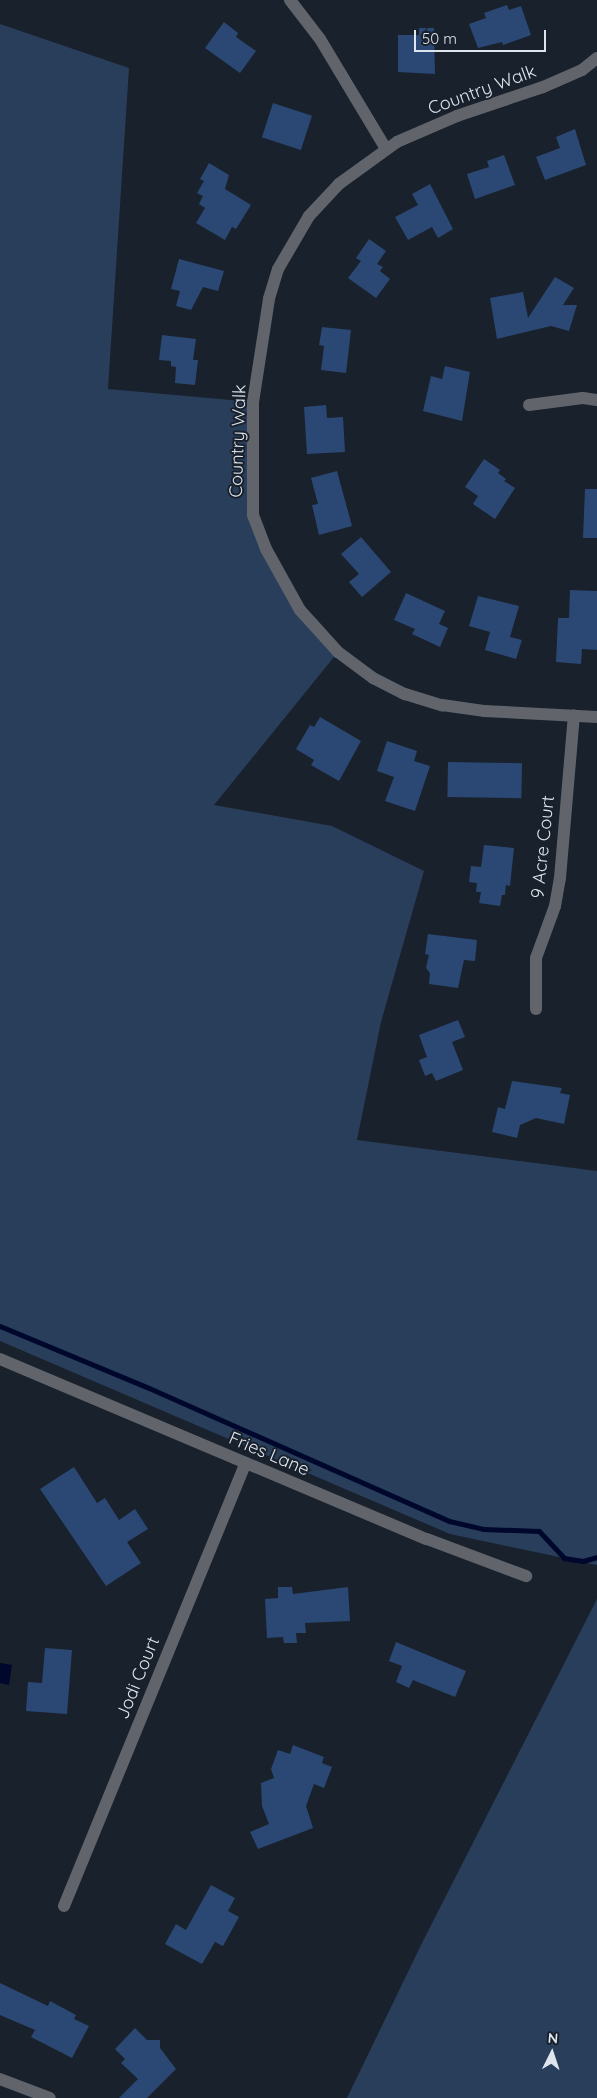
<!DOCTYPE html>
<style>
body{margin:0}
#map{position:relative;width:597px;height:2098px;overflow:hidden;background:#19212c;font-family:Quicksand,sans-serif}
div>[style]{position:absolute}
.green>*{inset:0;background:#293e5b}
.water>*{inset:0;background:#00072d}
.stream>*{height:5px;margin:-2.5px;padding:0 2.5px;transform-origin:2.5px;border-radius:2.5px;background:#00072d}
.building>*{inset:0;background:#2a4873;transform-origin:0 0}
.street>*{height:12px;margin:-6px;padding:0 6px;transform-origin:6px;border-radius:6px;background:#61656b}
span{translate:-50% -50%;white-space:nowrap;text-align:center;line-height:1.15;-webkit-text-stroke:4px #19212c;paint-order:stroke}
.street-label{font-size:18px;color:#dfe5ed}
.north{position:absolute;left:527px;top:2028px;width:50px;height:50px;-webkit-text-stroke:4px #19212c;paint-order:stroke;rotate:4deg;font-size:14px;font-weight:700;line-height:20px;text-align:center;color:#dfe5ed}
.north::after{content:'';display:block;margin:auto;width:18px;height:22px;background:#dfe5ed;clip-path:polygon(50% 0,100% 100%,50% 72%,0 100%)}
.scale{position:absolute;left:414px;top:30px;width:132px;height:22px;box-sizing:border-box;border:2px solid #dfe5ed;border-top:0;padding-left:6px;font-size:15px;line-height:18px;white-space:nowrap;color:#dfe5ed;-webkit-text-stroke:4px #19212c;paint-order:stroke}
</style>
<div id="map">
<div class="green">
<div style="clip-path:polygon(0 24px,129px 68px,108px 389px,253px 402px,253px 515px,300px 610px,338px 652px,214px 805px,332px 826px,424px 871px,381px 1022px,357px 1140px,597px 1171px,597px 1565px,450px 1534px,0 1341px)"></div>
<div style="clip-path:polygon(597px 1599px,597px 2098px,347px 2098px,422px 1943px)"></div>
</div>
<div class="water">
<div style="clip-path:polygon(0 1663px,12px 1665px,9px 1685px,0 1683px)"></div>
</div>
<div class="stream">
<div style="left:0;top:1326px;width:161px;rotate:22.6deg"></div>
<div style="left:149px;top:1388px;width:328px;rotate:23.9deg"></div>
<div style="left:449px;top:1521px;width:35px;rotate:13deg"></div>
<div style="left:483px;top:1529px;width:56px;rotate:2deg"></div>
<div style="left:539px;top:1531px;width:37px;rotate:47deg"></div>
<div style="left:564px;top:1558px;width:19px;rotate:9deg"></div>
<div style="left:583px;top:1561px;width:15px;rotate:-16deg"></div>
</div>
<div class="building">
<div style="clip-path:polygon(507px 5px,509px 10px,521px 6px,531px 35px,503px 45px,502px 42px,478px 48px,469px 24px,486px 18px,484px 13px)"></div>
<div style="clip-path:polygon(224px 22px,238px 33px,236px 37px,256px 51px,240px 73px,205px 48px)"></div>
<div style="clip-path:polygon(419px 28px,434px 28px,435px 74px,398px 72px,398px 35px,419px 35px)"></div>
<div style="left:273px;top:103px;width:41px;height:36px;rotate:18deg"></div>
<div style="clip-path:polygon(575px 129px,586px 165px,545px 180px,536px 157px,560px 148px,556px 137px)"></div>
<div style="clip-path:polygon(504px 155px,515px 185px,475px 199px,467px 174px,489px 167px,487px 161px)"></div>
<div style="clip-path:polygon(209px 163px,229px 175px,225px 189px,251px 205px,236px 229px,232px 227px,225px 240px,196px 223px,205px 208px,199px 204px,203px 196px,197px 193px,204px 181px,200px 179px)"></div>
<div style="clip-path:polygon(430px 184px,453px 229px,438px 238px,432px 227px,408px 240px,395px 217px,418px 205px,412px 194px)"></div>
<div style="clip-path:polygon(369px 239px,386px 251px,377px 264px,383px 267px,380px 271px,390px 279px,376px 298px,348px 278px,361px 261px,356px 258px)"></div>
<div style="clip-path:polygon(179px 259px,224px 271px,218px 291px,203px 287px,191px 310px,176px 306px,180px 291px,171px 289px)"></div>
<div style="clip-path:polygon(555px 277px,574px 288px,563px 305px,577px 305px,569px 331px,551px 326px,497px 339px,490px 298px,523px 292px,528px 318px)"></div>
<div style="clip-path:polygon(322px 327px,351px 330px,346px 373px,321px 370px,324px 346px,319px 345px)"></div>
<div style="clip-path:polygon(162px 335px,196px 339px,193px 360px,198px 360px,195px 385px,175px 383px,176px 367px,171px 366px,171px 361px,159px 360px)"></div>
<div style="clip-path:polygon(445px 366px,470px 372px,462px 421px,423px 411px,431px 376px,442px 379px)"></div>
<div style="clip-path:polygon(326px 405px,327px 418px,343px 417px,345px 452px,307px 454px,304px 407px)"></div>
<div style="clip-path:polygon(484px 459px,500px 470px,498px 473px,506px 479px,504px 481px,515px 488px,495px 519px,473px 504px,478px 496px,465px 487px)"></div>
<div style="clip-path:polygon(337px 471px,352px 526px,319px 535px,312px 505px,318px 504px,311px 478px)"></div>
<div style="clip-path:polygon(585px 489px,597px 489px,597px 538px,583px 538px)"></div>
<div style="clip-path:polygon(361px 537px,391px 572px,362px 597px,349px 582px,359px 574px,341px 554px)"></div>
<div style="clip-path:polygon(570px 590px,597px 591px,597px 650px,582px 649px,581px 664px,556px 662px,558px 618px,569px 618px)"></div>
<div style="clip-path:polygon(406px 593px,445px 611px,439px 624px,448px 628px,440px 647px,412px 634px,415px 629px,394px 620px)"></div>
<div style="clip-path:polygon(478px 596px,519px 606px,510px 637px,522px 640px,516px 659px,485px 650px,490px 632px,469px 626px)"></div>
<div style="clip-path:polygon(320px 717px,361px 741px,339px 781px,311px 765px,314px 760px,296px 749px,310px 725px,314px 727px)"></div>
<div style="clip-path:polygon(387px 741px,417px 751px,414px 761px,430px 766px,415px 811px,385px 801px,394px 777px,377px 771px)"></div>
<div style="left:448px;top:762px;width:74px;height:35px;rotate:1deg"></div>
<div style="clip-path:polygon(484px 845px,514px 848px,510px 886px,506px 885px,505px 895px,502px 895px,500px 906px,479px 903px,481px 892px,476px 892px,477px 883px,469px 882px,471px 866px,481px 867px)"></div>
<div style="clip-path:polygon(428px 934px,477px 940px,475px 961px,464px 960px,458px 988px,429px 984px,430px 973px,426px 968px,429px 955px,425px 954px)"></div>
<div style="clip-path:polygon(458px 1020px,465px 1037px,452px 1042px,463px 1070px,436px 1081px,432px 1073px,425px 1076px,419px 1060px,427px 1057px,419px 1035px)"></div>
<div style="clip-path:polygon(512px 1081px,562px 1088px,560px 1093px,570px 1095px,564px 1124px,536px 1118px,520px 1125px,517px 1138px,492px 1132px,498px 1107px,505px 1109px)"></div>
<div style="clip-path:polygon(74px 1467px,97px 1503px,105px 1498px,119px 1520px,135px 1509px,148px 1529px,127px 1542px,141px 1563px,106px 1586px,40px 1489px)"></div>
<div style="clip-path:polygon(278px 1587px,292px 1587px,293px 1594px,348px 1587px,350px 1621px,305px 1623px,306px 1633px,296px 1633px,297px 1643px,284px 1643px,283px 1637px,267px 1638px,265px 1599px,278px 1598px)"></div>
<div style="clip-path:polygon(396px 1642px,466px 1671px,455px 1697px,413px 1680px,409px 1688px,396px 1682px,402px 1666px,389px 1661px)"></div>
<div style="clip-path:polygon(45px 1648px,72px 1650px,67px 1714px,26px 1711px,28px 1682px,42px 1683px)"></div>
<div style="clip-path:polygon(293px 1745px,324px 1757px,322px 1763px,332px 1767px,324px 1788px,314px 1784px,306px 1806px,313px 1828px,258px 1849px,250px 1832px,269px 1824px,262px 1806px,261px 1783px,274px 1778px,271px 1769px,278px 1750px,290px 1754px)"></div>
<div style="clip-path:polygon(211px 1885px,235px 1898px,228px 1911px,239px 1917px,223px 1946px,215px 1942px,202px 1964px,165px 1944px,176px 1924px,186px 1930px)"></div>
<div style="clip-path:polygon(0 1983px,48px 2006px,50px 2001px,76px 2015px,74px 2019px,89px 2026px,72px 2058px,31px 2037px,35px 2030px,0 2015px)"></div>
<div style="clip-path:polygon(135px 2028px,147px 2040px,160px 2040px,160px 2048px,176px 2069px,147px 2098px,119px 2098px,138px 2079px,121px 2063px,125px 2059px,115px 2049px)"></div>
</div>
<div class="street">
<div style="left:290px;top:0;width:49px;rotate:52.4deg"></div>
<div style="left:320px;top:39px;width:128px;rotate:59deg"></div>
<div style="left:597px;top:58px;width:19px;rotate:141deg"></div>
<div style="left:582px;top:70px;width:43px;rotate:156.4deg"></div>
<div style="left:543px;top:87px;width:91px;rotate:161.4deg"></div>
<div style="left:457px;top:116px;width:65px;rotate:156.6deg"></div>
<div style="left:397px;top:142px;width:72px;rotate:144.1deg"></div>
<div style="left:339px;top:184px;width:44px;rotate:133.2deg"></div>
<div style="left:309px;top:216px;width:61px;rotate:120.3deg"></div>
<div style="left:278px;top:269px;width:31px;rotate:107deg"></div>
<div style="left:269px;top:299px;width:104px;rotate:98.8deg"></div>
<div style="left:253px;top:402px;width:113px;rotate:90deg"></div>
<div style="left:253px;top:515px;width:36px;rotate:69deg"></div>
<div style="left:266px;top:549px;width:70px;rotate:60.9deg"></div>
<div style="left:300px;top:610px;width:57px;rotate:47.9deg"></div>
<div style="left:338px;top:652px;width:44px;rotate:36.6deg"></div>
<div style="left:373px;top:678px;width:36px;rotate:27deg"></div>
<div style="left:405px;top:694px;width:39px;rotate:17deg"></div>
<div style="left:442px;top:705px;width:42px;rotate:8.1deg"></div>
<div style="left:484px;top:711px;width:113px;rotate:3deg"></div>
<div style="left:529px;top:405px;width:54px;rotate:-7.4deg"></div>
<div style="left:583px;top:398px;width:14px;rotate:8deg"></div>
<div style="left:536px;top:1009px;width:51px;rotate:-90deg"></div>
<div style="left:536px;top:958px;width:55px;rotate:-69.9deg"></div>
<div style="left:555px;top:906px;width:28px;rotate:-80deg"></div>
<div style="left:560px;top:878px;width:163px;rotate:-85.1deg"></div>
<div style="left:0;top:1359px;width:463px;rotate:22.9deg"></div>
<div style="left:427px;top:1539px;width:106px;rotate:20.5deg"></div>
<div style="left:64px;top:1906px;width:479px;rotate:-67.7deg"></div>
<div style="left:0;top:2079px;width:53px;rotate:20.8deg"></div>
</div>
<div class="street-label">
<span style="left:482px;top:90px;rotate:-20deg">Country Walk</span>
<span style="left:238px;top:441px;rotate:-88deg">Country Walk</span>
<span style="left:543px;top:847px;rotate:-84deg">9 Acre Court</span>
<span style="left:269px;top:1454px;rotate:23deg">Fries Lane</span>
<span style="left:138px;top:1678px;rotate:-68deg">Jodi Court</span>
</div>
<div class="north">N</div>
<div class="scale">50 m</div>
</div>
